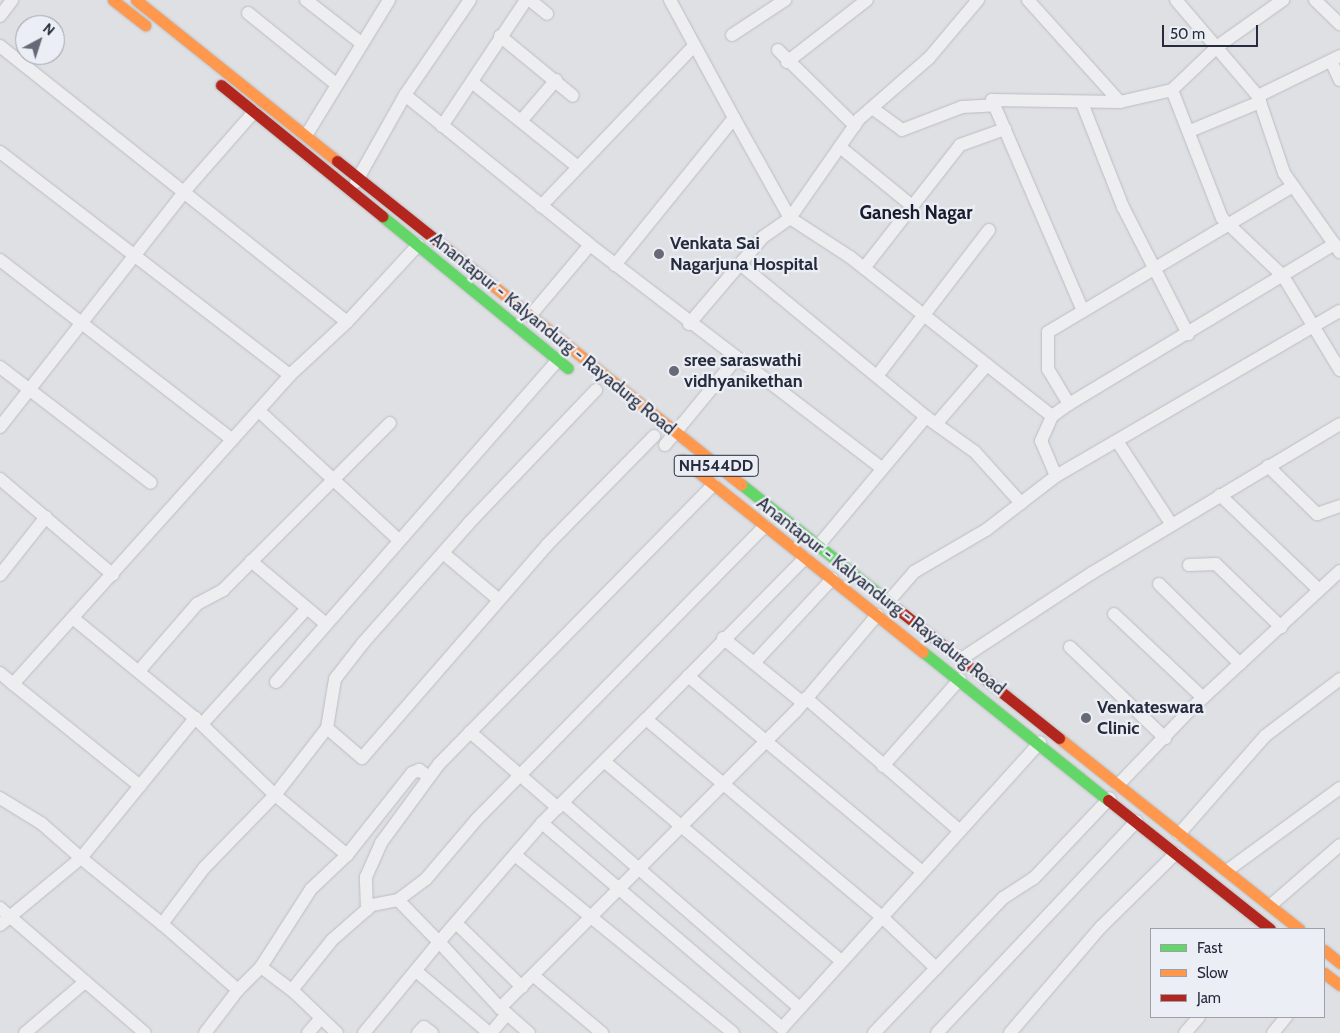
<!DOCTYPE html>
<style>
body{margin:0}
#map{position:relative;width:1340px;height:1033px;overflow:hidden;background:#dee0e4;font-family:Cabin,sans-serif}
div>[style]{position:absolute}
.roads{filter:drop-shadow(0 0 1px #bbbdc1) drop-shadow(0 0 1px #bbbdc1)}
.street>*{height:12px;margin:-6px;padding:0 6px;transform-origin:6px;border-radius:6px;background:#eeeef1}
.fast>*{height:11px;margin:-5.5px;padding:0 5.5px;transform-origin:5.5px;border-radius:5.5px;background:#63d668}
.slow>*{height:11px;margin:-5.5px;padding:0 5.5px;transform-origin:5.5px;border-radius:5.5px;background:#ff974d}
.jam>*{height:11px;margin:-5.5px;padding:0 5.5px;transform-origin:5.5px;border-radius:5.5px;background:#b3261e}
.dots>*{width:14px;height:14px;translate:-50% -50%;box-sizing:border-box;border:2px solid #ebeef4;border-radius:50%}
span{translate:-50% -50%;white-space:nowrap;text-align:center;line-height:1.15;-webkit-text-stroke:4.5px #ebeef4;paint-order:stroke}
.shield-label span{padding:1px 4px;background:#ebeef4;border:1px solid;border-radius:4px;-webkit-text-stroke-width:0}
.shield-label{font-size:16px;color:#262b3d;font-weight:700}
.poi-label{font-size:18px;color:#262b3d;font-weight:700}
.left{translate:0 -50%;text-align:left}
.street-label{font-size:18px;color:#262b3d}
.neighbourhood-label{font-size:19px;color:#181c2d;font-weight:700}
.legend{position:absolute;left:1150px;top:928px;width:175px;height:90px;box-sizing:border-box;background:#ebeef4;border:1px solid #9ca0ab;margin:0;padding:6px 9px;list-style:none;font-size:15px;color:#262b3d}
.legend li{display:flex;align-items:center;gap:10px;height:25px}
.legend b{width:25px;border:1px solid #9ca0ab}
.north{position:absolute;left:15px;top:15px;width:50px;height:50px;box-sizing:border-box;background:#ebeef4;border:1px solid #9ca0ab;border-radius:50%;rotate:40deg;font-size:14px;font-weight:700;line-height:20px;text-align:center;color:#262b3d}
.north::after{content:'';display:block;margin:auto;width:18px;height:22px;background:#666a77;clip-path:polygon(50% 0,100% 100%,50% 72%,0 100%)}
.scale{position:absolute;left:1162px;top:25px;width:96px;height:22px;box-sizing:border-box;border:2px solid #262b3d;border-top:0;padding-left:6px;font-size:15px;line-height:18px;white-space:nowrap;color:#262b3d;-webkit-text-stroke:4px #ebeef4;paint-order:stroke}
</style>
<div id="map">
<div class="roads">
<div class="street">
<div style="left:306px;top:0;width:70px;rotate:38deg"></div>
<div style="left:470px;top:0;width:115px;rotate:124.4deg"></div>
<div style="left:405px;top:95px;width:238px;rotate:39deg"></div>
<div style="left:530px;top:0;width:22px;rotate:39deg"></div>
<div style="left:670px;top:0;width:134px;rotate:61.5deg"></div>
<div style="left:1028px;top:0;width:137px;rotate:48deg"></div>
<div style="left:1176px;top:0;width:126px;rotate:49.5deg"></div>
<div style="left:1258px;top:96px;width:81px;rotate:71.3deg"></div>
<div style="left:1284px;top:173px;width:97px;rotate:54.7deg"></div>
<div style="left:1315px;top:0;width:35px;rotate:44deg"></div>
<div style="left:248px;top:13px;width:113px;rotate:38.9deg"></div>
<div style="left:0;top:16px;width:20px;rotate:-53deg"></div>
<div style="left:732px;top:35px;width:64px;rotate:-33.4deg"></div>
<div style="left:500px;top:36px;width:94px;rotate:39.4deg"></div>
<div style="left:0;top:46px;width:443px;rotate:38.5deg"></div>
<div style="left:778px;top:50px;width:108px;rotate:44.6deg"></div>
<div style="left:1331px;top:61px;width:21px;rotate:65deg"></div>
<div style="left:787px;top:62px;width:101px;rotate:-37.8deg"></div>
<div style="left:473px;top:83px;width:134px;rotate:38.7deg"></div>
<div style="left:1172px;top:90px;width:137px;rotate:68.7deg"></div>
<div style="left:1222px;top:218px;width:84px;rotate:43.6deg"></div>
<div style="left:1283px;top:276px;width:110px;rotate:58.8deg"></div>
<div style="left:1258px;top:96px;width:91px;rotate:-26deg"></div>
<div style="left:1082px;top:103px;width:112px;rotate:68.5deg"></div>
<div style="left:1123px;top:207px;width:143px;rotate:62.9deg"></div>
<div style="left:872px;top:108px;width:37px;rotate:36deg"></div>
<div style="left:902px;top:130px;width:64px;rotate:-21deg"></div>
<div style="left:962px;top:107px;width:33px;rotate:-3deg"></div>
<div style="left:521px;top:121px;width:54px;rotate:-49.5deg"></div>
<div style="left:442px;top:126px;width:151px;rotate:-56.3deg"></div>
<div style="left:1190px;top:131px;width:76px;rotate:-22.5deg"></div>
<div style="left:307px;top:134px;width:157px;rotate:-58.5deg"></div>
<div style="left:840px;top:147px;width:93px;rotate:39.3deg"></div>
<div style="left:0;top:152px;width:366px;rotate:37.6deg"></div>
<div style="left:356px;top:182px;width:100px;rotate:-60.6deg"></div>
<div style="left:541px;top:206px;width:221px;rotate:-46.3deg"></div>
<div style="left:0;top:260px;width:293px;rotate:37.7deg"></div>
<div style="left:740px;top:264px;width:241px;rotate:39.4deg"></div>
<div style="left:615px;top:265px;width:189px;rotate:-51deg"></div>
<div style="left:734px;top:118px;width:115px;rotate:60.8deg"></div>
<div style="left:790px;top:218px;width:72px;rotate:33deg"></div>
<div style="left:850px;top:257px;width:257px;rotate:38.2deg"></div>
<div style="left:864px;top:268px;width:156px;rotate:-52deg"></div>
<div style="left:960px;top:145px;width:48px;rotate:-19.6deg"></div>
<div style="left:1083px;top:311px;width:230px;rotate:-113.3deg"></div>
<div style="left:992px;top:100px;width:128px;rotate:0.9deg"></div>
<div style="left:1120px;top:102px;width:53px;rotate:-13deg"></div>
<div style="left:1172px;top:90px;width:64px;rotate:-43.7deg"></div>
<div style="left:1218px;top:46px;width:80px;rotate:-35.3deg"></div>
<div style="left:530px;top:316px;width:93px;rotate:-49.8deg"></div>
<div style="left:590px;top:245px;width:367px;rotate:37.4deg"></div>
<div style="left:689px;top:324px;width:114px;rotate:-49.6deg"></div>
<div style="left:763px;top:237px;width:33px;rotate:-35deg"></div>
<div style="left:790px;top:218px;width:121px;rotate:-55.1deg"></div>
<div style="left:859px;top:119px;width:93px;rotate:-41.1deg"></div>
<div style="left:929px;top:58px;width:76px;rotate:-49.8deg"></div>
<div style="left:0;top:367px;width:190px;rotate:37.5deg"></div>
<div style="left:877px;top:376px;width:184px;rotate:-52.5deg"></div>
<div style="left:1069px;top:404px;width:310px;rotate:-31.1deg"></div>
<div style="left:259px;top:411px;width:190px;rotate:42.7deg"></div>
<div style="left:936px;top:424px;width:78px;rotate:-49.2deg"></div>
<div style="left:0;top:427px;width:305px;rotate:-51.9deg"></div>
<div style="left:188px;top:187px;width:100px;rotate:-48.7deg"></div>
<div style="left:1117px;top:441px;width:100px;rotate:56.8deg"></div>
<div style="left:665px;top:445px;width:110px;rotate:-50.5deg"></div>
<div style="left:1268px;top:466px;width:69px;rotate:44.4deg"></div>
<div style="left:1317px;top:514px;width:24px;rotate:-19deg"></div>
<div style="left:1056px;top:476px;width:328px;rotate:-30.2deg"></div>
<div style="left:0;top:479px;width:148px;rotate:40.3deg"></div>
<div style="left:1220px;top:495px;width:137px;rotate:43.8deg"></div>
<div style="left:818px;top:546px;width:168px;rotate:-50.1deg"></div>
<div style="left:926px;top:417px;width:60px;rotate:35.5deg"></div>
<div style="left:975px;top:452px;width:69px;rotate:48deg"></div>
<div style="left:443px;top:553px;width:72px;rotate:39.9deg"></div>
<div style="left:805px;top:558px;width:226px;rotate:134.6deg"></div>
<div style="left:646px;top:719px;width:307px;rotate:40deg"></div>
<div style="left:881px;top:916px;width:76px;rotate:43.4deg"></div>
<div style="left:251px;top:561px;width:97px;rotate:40deg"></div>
<div style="left:1189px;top:565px;width:27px;rotate:-2deg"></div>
<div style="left:1216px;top:564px;width:91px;rotate:44.1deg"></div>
<div style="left:0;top:575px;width:74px;rotate:-51.6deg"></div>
<div style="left:1159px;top:584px;width:114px;rotate:44.6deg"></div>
<div style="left:888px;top:602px;width:40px;rotate:-49deg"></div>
<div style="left:914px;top:572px;width:83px;rotate:-30.3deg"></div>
<div style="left:986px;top:530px;width:88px;rotate:-37.6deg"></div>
<div style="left:1056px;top:476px;width:38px;rotate:-113deg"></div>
<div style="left:1041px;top:441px;width:27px;rotate:-66deg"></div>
<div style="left:1052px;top:416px;width:21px;rotate:-35deg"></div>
<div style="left:1069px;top:404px;width:41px;rotate:-121deg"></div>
<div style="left:1048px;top:369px;width:37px;rotate:-90deg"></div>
<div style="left:1048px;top:332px;width:285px;rotate:-30.8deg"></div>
<div style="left:1114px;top:614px;width:122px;rotate:43.3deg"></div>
<div style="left:74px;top:619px;width:156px;rotate:39.3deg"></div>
<div style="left:723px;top:638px;width:103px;rotate:39.1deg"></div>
<div style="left:1070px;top:647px;width:132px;rotate:43.8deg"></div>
<div style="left:961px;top:659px;width:157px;rotate:-33.3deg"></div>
<div style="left:1092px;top:573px;width:289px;rotate:-31deg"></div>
<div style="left:754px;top:663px;width:115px;rotate:-47.1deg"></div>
<div style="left:139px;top:671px;width:89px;rotate:-49.1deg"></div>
<div style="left:197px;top:604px;width:30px;rotate:-28deg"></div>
<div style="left:223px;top:590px;width:236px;rotate:-45deg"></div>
<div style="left:0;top:673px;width:17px;rotate:40deg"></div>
<div style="left:688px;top:676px;width:304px;rotate:39.9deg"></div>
<div style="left:276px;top:682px;width:428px;rotate:-48.8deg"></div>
<div style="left:806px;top:698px;width:201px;rotate:40.8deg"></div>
<div style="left:202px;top:724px;width:156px;rotate:-47.8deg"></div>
<div style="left:327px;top:728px;width:50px;rotate:-80.7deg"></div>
<div style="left:335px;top:679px;width:46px;rotate:-52.1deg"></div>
<div style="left:363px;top:643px;width:160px;rotate:-48.5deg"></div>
<div style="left:469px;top:523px;width:184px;rotate:-46.3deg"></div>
<div style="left:470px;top:732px;width:116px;rotate:40.8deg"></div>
<div style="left:605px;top:762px;width:309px;rotate:40.1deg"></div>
<div style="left:883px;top:766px;width:116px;rotate:-48.5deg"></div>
<div style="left:1118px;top:785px;width:108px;rotate:-46.1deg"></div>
<div style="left:1193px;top:707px;width:200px;rotate:-42.8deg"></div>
<div style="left:140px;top:786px;width:163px;rotate:-141.2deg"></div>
<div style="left:13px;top:684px;width:415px;rotate:-48.1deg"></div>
<div style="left:290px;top:375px;width:78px;rotate:-42.9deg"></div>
<div style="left:347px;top:322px;width:105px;rotate:-47.3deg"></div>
<div style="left:0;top:798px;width:48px;rotate:31.4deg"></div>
<div style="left:41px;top:823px;width:53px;rotate:41.2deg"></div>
<div style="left:81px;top:858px;width:105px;rotate:140.4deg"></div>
<div style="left:563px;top:803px;width:313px;rotate:40.9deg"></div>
<div style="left:542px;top:823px;width:316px;rotate:40.5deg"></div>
<div style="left:782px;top:1028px;width:385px;rotate:-47.9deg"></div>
<div style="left:1179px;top:834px;width:130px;rotate:-48.7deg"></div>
<div style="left:1265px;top:736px;width:94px;rotate:-37.2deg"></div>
<div style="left:347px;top:855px;width:105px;rotate:-51.6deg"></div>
<div style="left:412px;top:773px;width:8px;rotate:-23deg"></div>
<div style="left:419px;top:770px;width:12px;rotate:35deg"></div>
<div style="left:515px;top:855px;width:281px;rotate:39.2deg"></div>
<div style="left:1228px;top:870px;width:139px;rotate:-36.2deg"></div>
<div style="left:398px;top:900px;width:35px;rotate:-37deg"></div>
<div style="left:426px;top:879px;width:77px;rotate:-49.7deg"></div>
<div style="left:476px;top:820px;width:412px;rotate:-45.5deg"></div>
<div style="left:1271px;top:905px;width:91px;rotate:-41deg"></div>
<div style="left:0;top:908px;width:191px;rotate:40.8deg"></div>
<div style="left:367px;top:910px;width:33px;rotate:-92deg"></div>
<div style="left:366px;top:877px;width:37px;rotate:-66deg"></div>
<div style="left:381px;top:843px;width:98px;rotate:-53.7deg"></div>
<div style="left:439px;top:764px;width:392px;rotate:-45.5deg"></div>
<div style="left:456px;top:923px;width:92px;rotate:44.1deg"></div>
<div style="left:162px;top:924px;width:104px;rotate:-140.8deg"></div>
<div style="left:81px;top:858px;width:181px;rotate:-50.8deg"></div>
<div style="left:195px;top:718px;width:111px;rotate:43.9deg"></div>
<div style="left:275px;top:795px;width:85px;rotate:-52.2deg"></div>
<div style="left:327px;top:728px;width:46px;rotate:40.6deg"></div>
<div style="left:362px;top:758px;width:282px;rotate:-49deg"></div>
<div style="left:547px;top:545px;width:153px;rotate:-45.5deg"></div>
<div style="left:261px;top:967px;width:33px;rotate:135deg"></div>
<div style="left:238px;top:990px;width:101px;rotate:-139deg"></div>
<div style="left:162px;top:924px;width:70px;rotate:-53.1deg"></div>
<div style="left:204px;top:868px;width:102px;rotate:-45.8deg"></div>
<div style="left:275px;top:795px;width:94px;rotate:39.8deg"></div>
<div style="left:347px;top:855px;width:50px;rotate:136.6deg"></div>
<div style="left:311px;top:889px;width:93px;rotate:122.7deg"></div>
<div style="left:261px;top:967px;width:39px;rotate:37deg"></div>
<div style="left:416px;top:971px;width:96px;rotate:40.3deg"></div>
<div style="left:534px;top:976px;width:89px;rotate:40deg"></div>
<div style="left:500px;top:1008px;width:90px;rotate:-132.7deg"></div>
<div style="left:439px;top:942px;width:157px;rotate:-49.1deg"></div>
<div style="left:542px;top:823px;width:147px;rotate:-45deg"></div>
<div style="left:25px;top:1033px;width:79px;rotate:-40.4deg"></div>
<div style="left:205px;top:1033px;width:54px;rotate:-52.5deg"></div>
<div style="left:308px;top:1033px;width:20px;rotate:-49deg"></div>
<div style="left:337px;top:1033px;width:62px;rotate:-136.3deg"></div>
<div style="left:292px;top:990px;width:64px;rotate:-51.3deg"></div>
<div style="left:332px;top:940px;width:53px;rotate:-41.2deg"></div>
<div style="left:372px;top:905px;width:26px;rotate:-11deg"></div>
<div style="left:398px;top:900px;width:59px;rotate:45.7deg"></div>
<div style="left:439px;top:942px;width:118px;rotate:129.5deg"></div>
<div style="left:418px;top:1033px;width:8px;rotate:-45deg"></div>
<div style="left:424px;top:1027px;width:10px;rotate:37deg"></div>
<div style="left:491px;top:1033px;width:25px;rotate:-50deg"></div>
<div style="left:529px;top:1033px;width:38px;rotate:-139deg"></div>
<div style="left:500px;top:1008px;width:419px;rotate:-45.1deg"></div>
<div style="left:796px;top:711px;width:126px;rotate:-49.8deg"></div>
<div style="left:874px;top:1033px;width:187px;rotate:-46.3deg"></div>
<div style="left:1003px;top:898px;width:37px;rotate:-33deg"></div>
<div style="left:1034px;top:878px;width:110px;rotate:-46.5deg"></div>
<div style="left:937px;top:1033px;width:291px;rotate:-46.7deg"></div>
<div style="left:1010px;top:1033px;width:140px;rotate:-49.4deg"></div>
<div style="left:1101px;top:927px;width:105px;rotate:-44.6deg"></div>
<div style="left:1185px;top:1033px;width:21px;rotate:-49deg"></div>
<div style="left:1273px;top:1033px;width:21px;rotate:-51deg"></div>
</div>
<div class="fast">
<div style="left:382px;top:216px;width:240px;rotate:39.3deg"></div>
<div style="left:741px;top:484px;width:197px;rotate:38.6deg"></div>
<div style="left:923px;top:652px;width:237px;rotate:38.7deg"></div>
</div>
<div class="slow">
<div style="left:113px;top:0;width:41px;rotate:38deg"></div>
<div style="left:136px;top:0;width:258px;rotate:38.7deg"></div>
<div style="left:486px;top:280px;width:327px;rotate:38.7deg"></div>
<div style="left:683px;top:460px;width:307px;rotate:38.7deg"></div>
<div style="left:1059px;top:738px;width:307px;rotate:38.5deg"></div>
<div style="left:1324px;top:950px;width:21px;rotate:39deg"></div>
<div style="left:1324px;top:973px;width:20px;rotate:37deg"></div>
</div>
<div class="jam">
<div style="left:221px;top:85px;width:208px;rotate:39.1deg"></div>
<div style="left:337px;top:161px;width:191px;rotate:38.6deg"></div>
<div style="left:895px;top:607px;width:210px;rotate:38.6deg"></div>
<div style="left:1108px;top:800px;width:207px;rotate:38.5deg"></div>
</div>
</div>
<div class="dots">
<div style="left:659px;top:254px;background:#666a77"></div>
<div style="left:674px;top:371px;background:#666a77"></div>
<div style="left:1086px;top:718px;background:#666a77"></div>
</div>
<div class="shield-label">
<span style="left:716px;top:466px">NH544DD</span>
</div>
<div class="poi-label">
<span class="left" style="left:670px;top:254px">Venkata Sai<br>Nagarjuna Hospital</span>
<span class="left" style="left:684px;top:371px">sree saraswathi<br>vidhyanikethan</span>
<span class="left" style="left:1097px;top:718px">Venkateswara<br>Clinic</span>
</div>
<div class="street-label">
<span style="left:553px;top:334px;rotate:39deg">Anantapur - Kalyandurg - Rayadurg Road</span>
<span style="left:881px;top:596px;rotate:38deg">Anantapur - Kalyandurg - Rayadurg Road</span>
</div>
<div class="neighbourhood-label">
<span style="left:916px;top:213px">Ganesh Nagar</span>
</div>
<ul class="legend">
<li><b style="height:6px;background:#63d668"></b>Fast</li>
<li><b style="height:6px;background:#ff974d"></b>Slow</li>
<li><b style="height:6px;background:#b3261e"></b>Jam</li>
</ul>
<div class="north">N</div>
<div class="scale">50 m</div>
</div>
